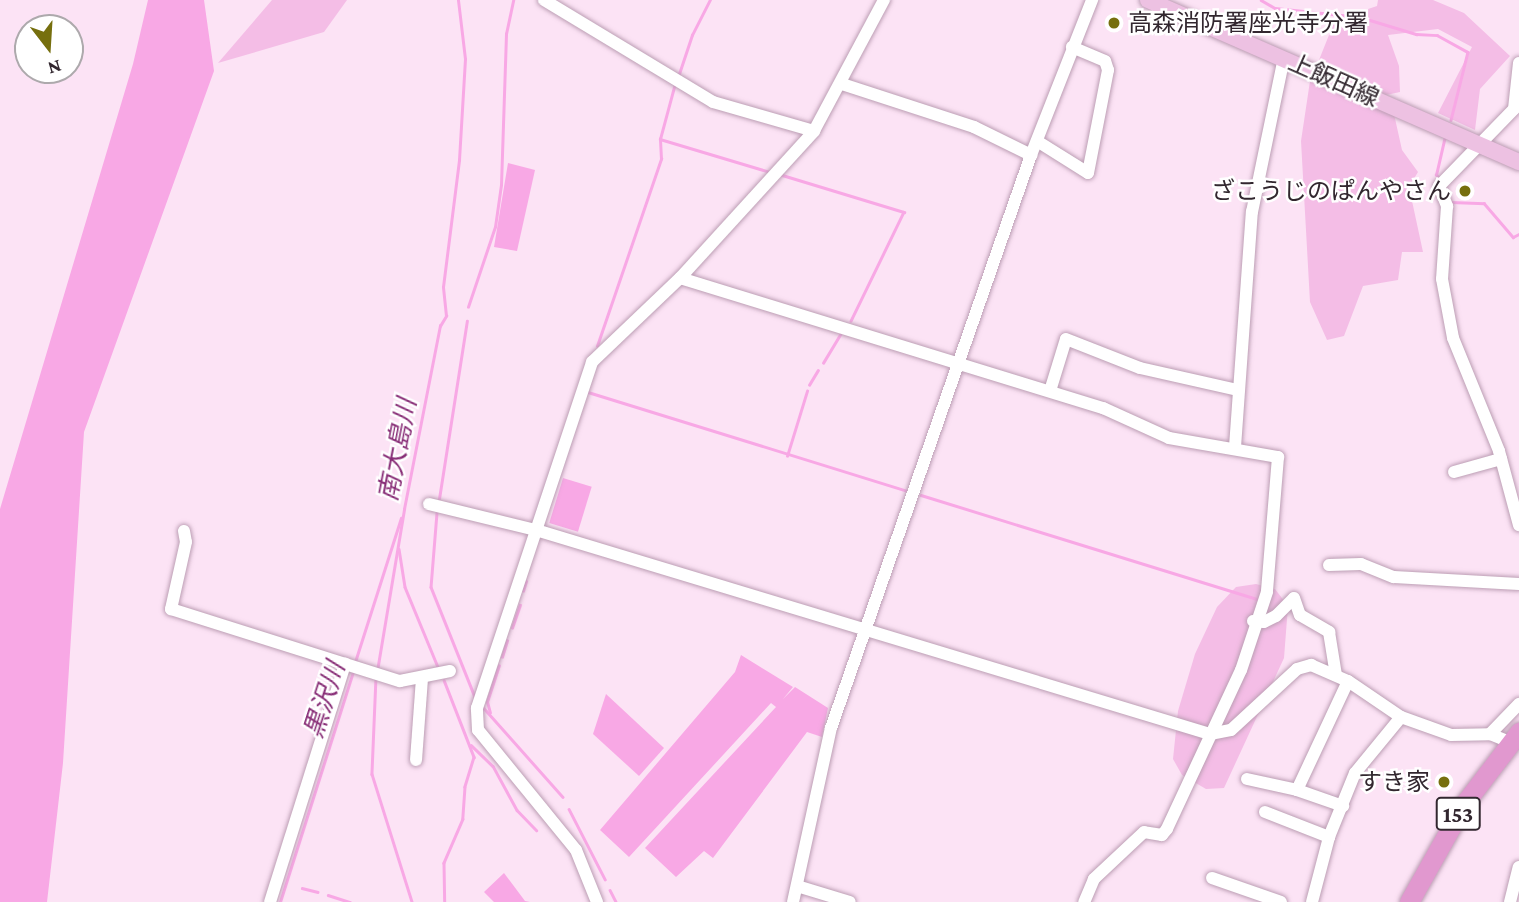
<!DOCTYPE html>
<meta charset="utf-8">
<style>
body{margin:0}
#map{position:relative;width:1519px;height:902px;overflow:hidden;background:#fce3f5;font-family:"Crimson Pro","Noto Sans JP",serif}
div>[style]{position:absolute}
.green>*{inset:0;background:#f4bde6}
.water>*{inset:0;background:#f8a8e5;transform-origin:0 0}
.stream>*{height:2.5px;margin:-1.25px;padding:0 1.25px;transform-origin:1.25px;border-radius:1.25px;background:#f8a8e5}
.roads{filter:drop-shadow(0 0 2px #bc9eb4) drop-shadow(0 0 2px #bc9eb4)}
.minor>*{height:12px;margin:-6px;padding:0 6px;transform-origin:6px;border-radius:6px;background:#fff}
.major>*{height:16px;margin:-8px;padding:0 8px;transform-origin:8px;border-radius:8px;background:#edc1e2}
.highway>*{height:19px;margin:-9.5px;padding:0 9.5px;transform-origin:9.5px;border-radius:9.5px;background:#e198cf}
.dots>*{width:19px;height:19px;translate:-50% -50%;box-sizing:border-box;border:4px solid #fff;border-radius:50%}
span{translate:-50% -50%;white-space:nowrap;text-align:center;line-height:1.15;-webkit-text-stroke:5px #fff;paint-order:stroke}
.shield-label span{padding:2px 5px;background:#fff;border:2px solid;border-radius:5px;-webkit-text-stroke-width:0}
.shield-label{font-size:23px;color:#32272f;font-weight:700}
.poi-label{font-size:24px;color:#32272f}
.left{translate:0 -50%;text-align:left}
.right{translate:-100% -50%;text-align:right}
.street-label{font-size:24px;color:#32272f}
.water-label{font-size:26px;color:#872c76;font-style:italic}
.north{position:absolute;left:14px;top:14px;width:70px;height:70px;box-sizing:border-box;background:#fff;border:2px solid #ada9ac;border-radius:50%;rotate:163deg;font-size:19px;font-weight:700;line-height:28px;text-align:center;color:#32272f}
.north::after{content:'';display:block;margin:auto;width:24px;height:32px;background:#766f0e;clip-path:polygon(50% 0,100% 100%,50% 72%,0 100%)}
</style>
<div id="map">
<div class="green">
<div style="clip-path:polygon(272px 0,347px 0,324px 32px,218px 63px)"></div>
<div style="clip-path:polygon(1378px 0,1433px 0,1464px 13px,1510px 56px,1480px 89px,1475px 130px,1438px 113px,1472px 47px,1438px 29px,1388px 35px,1399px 66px,1400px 92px,1386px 95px,1319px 60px,1335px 20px,1377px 6px)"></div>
<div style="clip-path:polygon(1310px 81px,1394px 114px,1402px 150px,1418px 172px,1409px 187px,1423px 252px,1402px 252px,1398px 280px,1363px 286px,1344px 336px,1327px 340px,1310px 302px,1301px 141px)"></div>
<div style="clip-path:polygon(1256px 584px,1275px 589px,1288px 606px,1284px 658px,1224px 788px,1206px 789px,1182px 775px,1173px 759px,1178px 711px,1195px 654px,1217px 607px,1236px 587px)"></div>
</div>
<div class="water">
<div style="clip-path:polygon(148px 0,204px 0,214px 71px,84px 432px,63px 763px,47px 902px,0 902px,0 509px,133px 64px)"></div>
<div style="clip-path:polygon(508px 163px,535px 170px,517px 251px,494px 247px)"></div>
<div style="left:563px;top:478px;width:30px;height:47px;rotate:17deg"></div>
<div style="clip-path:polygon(741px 655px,793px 687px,783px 699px,795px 687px,828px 708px,822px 737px,807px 732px,713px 858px,704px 851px,676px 877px,645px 848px,776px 707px,771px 703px,629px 857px,600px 830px,735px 672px)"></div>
<div style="clip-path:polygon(606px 694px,664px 748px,639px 776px,593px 734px)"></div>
<div style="clip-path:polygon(504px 873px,525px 901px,530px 902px,494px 902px,484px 892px)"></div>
</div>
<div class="stream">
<div style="left:1261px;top:0;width:16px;rotate:30deg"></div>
<div style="left:1275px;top:8px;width:85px;rotate:6deg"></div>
<div style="left:1360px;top:17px;width:59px;rotate:16.9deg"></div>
<div style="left:1416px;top:34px;width:21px;rotate:3deg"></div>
<div style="left:1437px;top:35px;width:35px;rotate:29deg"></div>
<div style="left:1468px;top:52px;width:70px;rotate:104deg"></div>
<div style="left:679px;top:74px;width:41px;rotate:-71.6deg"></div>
<div style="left:692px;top:35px;width:39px;rotate:-63deg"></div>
<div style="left:660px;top:139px;width:115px;rotate:16.7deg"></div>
<div style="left:779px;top:174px;width:131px;rotate:16.9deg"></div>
<div style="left:904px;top:212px;width:121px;rotate:115.9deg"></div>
<div style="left:1441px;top:180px;width:7px;rotate:-135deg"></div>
<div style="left:1436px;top:175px;width:39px;rotate:-77deg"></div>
<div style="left:1451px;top:202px;width:33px;rotate:2deg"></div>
<div style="left:1484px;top:203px;width:45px;rotate:49.5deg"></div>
<div style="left:1513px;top:237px;width:7px;rotate:-27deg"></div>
<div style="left:468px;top:307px;width:84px;rotate:-71.4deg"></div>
<div style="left:495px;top:227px;width:42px;rotate:-81.9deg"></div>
<div style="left:501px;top:185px;width:151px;rotate:-88.1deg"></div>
<div style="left:506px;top:34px;width:35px;rotate:-78deg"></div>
<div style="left:597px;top:346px;width:198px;rotate:-71.1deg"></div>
<div style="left:661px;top:159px;width:20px;rotate:-93deg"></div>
<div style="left:660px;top:139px;width:54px;rotate:-74.9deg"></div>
<div style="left:823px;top:363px;width:35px;rotate:-59deg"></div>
<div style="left:809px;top:385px;width:17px;rotate:-59deg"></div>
<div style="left:588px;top:392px;width:332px;rotate:17.2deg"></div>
<div style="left:787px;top:456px;width:68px;rotate:-72.9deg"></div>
<div style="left:921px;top:495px;width:353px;rotate:17.2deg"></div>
<div style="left:439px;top:499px;width:180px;rotate:-81.1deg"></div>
<div style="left:437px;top:513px;width:74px;rotate:94.6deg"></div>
<div style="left:431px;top:587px;width:118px;rotate:68.2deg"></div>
<div style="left:399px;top:549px;width:38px;rotate:81deg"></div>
<div style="left:405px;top:587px;width:87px;rotate:67.6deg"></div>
<div style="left:523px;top:591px;width:10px;rotate:-73deg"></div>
<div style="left:512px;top:628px;width:24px;rotate:-71deg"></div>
<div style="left:502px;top:657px;width:17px;rotate:-73deg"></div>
<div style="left:355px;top:662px;width:151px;rotate:-72.3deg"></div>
<div style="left:377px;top:671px;width:164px;rotate:-80.5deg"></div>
<div style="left:404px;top:509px;width:187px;rotate:-78.9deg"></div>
<div style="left:440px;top:326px;width:12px;rotate:-59deg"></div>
<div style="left:446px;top:316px;width:29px;rotate:-96deg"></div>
<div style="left:443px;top:287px;width:128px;rotate:-82.8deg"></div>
<div style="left:459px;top:160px;width:101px;rotate:-86.6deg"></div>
<div style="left:465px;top:59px;width:59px;rotate:-96.8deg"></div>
<div style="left:376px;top:677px;width:97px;rotate:92.4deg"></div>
<div style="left:372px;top:774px;width:134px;rotate:72.6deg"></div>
<div style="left:444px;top:680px;width:83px;rotate:68.7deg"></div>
<div style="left:474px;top:757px;width:31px;rotate:107deg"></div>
<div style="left:465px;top:787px;width:32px;rotate:94deg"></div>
<div style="left:463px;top:819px;width:48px;rotate:113.4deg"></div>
<div style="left:444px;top:863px;width:39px;rotate:89deg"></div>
<div style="left:483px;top:707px;width:120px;rotate:48.4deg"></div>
<div style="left:490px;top:713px;width:11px;rotate:-105deg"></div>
<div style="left:487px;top:702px;width:38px;rotate:-72deg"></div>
<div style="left:471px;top:745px;width:30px;rotate:44deg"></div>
<div style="left:493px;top:766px;width:50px;rotate:61.4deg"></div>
<div style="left:517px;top:810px;width:28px;rotate:46deg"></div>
<div style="left:569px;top:809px;width:79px;rotate:62.8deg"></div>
<div style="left:302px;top:888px;width:16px;rotate:14deg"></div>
<div style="left:610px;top:890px;width:13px;rotate:63deg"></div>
<div style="left:328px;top:895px;width:23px;rotate:18deg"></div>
<div style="left:280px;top:902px;width:241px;rotate:-72.4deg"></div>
</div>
<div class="roads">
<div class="minor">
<div style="left:544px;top:0;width:197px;rotate:31.1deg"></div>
<div style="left:713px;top:102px;width:105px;rotate:16deg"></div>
<div style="left:1519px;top:63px;width:46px;rotate:96.2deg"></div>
<div style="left:1514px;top:109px;width:107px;rotate:134.2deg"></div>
<div style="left:1439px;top:186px;width:22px;rotate:68deg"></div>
<div style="left:1447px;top:206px;width:73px;rotate:93.9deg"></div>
<div style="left:1442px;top:279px;width:60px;rotate:79.4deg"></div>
<div style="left:1453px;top:338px;width:122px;rotate:67.8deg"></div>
<div style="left:1499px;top:451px;width:77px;rotate:74.9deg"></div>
<div style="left:842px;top:84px;width:139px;rotate:18deg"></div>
<div style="left:974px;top:127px;width:64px;rotate:26.2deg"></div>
<div style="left:1037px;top:141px;width:60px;rotate:32.1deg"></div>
<div style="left:1088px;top:173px;width:105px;rotate:-79deg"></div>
<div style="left:1108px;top:70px;width:9px;rotate:-108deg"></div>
<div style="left:1105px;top:61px;width:36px;rotate:-157deg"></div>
<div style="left:680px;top:278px;width:443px;rotate:17.1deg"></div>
<div style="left:1103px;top:408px;width:72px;rotate:24.4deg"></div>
<div style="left:1169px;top:438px;width:111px;rotate:9.9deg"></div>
<div style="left:1278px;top:457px;width:135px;rotate:94.7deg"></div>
<div style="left:1267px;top:592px;width:82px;rotate:108.4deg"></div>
<div style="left:1241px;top:670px;width:175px;rotate:115deg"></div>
<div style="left:1167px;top:829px;width:8px;rotate:130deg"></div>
<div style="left:1162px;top:835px;width:18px;rotate:-171deg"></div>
<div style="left:1144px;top:832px;width:69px;rotate:136.8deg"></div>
<div style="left:1094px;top:879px;width:25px;rotate:113deg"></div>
<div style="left:1050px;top:391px;width:54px;rotate:-72.9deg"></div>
<div style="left:1066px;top:339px;width:79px;rotate:21.4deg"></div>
<div style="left:1140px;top:368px;width:100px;rotate:12.7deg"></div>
<div style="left:1235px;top:447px;width:236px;rotate:-85.9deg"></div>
<div style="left:1252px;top:212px;width:157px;rotate:-78.3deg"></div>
<div style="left:1454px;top:472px;width:49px;rotate:-15.5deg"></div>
<div style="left:429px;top:504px;width:110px;rotate:13.7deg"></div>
<div style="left:536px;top:530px;width:704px;rotate:16.84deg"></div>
<div style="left:1210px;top:734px;width:21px;rotate:-11deg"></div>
<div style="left:1231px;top:730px;width:90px;rotate:-42.7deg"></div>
<div style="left:1297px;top:669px;width:15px;rotate:-16deg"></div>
<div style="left:1311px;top:665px;width:40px;rotate:23.4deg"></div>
<div style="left:1348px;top:681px;width:64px;rotate:34.2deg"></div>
<div style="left:1401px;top:717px;width:53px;rotate:19.8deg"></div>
<div style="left:1451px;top:735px;width:39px;rotate:-1deg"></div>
<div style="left:1490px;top:734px;width:22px;rotate:22deg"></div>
<div style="left:184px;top:531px;width:11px;rotate:80deg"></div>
<div style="left:186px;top:542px;width:69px;rotate:102.6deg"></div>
<div style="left:171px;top:609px;width:240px;rotate:17.5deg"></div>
<div style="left:400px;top:681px;width:51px;rotate:-11.3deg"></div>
<div style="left:1329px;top:565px;width:32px;rotate:-2deg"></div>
<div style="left:1361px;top:564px;width:35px;rotate:22deg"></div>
<div style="left:1394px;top:577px;width:125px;rotate:3.2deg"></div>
<div style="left:1253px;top:621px;width:11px;rotate:5deg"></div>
<div style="left:1264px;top:622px;width:13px;rotate:-27deg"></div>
<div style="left:1276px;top:616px;width:25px;rotate:-45deg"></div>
<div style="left:1294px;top:598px;width:18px;rotate:71deg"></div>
<div style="left:1300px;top:615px;width:34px;rotate:30deg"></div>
<div style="left:1329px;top:632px;width:44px;rotate:80.8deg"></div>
<div style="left:1490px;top:734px;width:42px;rotate:-46deg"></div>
<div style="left:416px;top:760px;width:81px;rotate:-85.8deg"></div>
<div style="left:1247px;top:779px;width:51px;rotate:12.4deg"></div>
<div style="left:1297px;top:790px;width:49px;rotate:19.2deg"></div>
<div style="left:1297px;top:790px;width:120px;rotate:-64.9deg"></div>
<div style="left:1265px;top:812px;width:69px;rotate:21.3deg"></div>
<div style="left:1212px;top:878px;width:73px;rotate:19.2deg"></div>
<div style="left:797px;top:886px;width:55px;rotate:16.8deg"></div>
<div style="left:270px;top:902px;width:250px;rotate:-72.5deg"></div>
<div style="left:597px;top:902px;width:56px;rotate:-112deg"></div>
<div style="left:576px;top:850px;width:155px;rotate:-129.2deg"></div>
<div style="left:478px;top:730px;width:22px;rotate:-93deg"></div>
<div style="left:477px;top:708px;width:365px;rotate:-71.6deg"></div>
<div style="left:592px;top:362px;width:122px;rotate:-43.7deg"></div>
<div style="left:680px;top:278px;width:199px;rotate:-47.6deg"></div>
<div style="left:814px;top:131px;width:149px;rotate:-61.9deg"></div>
<div style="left:793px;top:902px;width:178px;rotate:-77.7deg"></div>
<div style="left:831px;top:728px;width:607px;rotate:-70.76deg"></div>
<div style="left:1031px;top:155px;width:167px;rotate:-68.5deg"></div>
<div style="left:1312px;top:902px;width:67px;rotate:-75.3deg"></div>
<div style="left:1329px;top:837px;width:69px;rotate:-67.9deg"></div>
<div style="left:1355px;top:773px;width:72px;rotate:-50.6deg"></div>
<div style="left:1510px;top:902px;width:36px;rotate:-76deg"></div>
</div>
<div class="major">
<div style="left:1148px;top:0;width:405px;rotate:23.6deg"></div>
</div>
<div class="highway">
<div style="left:1409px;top:902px;width:112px;rotate:-60.7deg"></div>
<div style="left:1464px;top:804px;width:91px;rotate:-52.6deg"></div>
</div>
</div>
<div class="dots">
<div style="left:1114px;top:23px;background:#766f0e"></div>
<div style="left:1465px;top:191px;background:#766f0e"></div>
<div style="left:1444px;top:782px;background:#766f0e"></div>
</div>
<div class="shield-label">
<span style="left:1458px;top:814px">153</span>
</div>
<div class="poi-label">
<span class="left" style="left:1128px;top:23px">高森消防署座光寺分署</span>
<span class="right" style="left:1451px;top:191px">ざこうじのぱんやさん</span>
<span class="right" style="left:1430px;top:782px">すき家</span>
</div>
<div class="street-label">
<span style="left:1334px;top:80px;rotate:24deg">上飯田線</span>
</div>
<div class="water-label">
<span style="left:398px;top:450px;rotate:-79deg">南大島川</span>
<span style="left:325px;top:700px;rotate:-72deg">黒沢川</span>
</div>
<div class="north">N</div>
</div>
